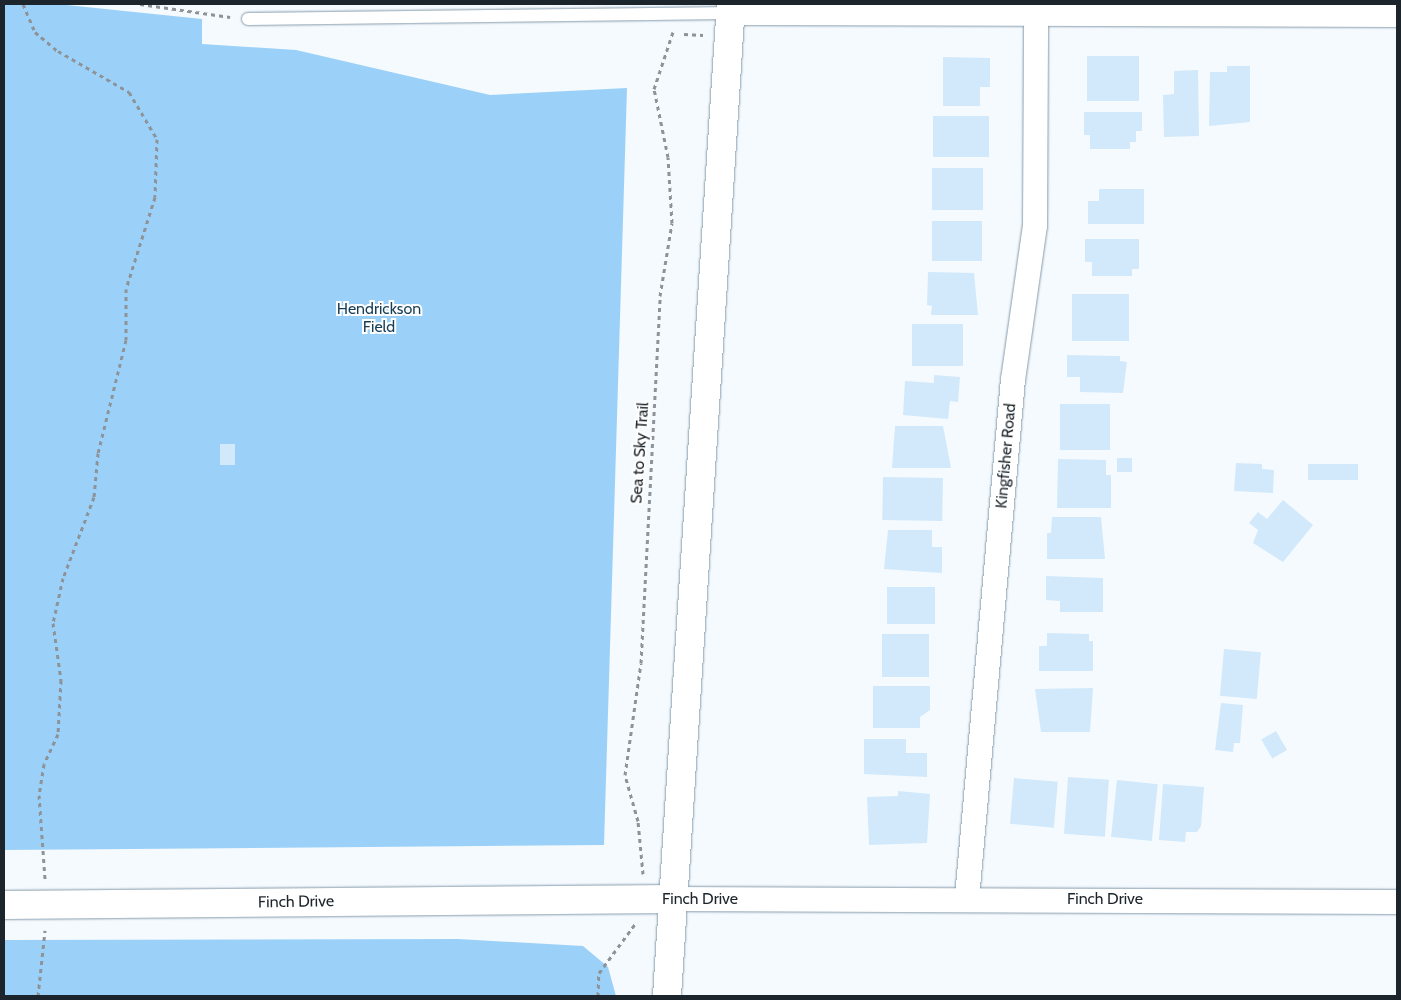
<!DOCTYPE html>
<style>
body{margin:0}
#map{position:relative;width:1401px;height:1000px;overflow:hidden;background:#f5fafe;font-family:Cabin,sans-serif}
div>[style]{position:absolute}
.green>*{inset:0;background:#9bd1f8}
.building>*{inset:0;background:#d1e9fb;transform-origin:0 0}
.path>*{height:3px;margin-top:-1.5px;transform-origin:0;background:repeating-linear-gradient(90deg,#8d9398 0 4px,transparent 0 8px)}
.roads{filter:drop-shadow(0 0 1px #859bab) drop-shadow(0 0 1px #859bab)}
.lane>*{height:12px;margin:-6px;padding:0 6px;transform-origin:6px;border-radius:6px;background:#fff}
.street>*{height:24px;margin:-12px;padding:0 12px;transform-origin:12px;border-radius:12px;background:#fff}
.secondary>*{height:28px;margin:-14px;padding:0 14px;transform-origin:14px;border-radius:14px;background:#fff}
span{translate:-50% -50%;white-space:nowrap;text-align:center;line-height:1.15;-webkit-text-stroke:4px #fff;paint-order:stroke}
.park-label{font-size:16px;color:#183f58}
.street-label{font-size:16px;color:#1c252b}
.frame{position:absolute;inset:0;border:5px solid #1c252b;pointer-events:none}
</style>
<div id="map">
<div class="green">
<div style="clip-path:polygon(57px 4px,202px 19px,202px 44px,296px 50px,490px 95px,627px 88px,604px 845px,4px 850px,4px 5px)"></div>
<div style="clip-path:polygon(458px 939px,583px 946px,608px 967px,616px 996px,4px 996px,4px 940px)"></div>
</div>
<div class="building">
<div style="left:1087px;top:56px;width:52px;height:45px"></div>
<div style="clip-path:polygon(943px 57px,990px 58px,990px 87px,980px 87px,980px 106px,943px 106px)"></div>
<div style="clip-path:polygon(1227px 66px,1250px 66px,1250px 122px,1209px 126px,1210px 72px,1227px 72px)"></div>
<div style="clip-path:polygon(1198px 70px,1199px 136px,1164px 137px,1163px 95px,1174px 94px,1174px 71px)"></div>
<div style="clip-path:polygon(1084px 112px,1142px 112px,1142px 131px,1136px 131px,1136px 142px,1130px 142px,1130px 149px,1090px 149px,1090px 135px,1084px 135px)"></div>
<div style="left:933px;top:116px;width:56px;height:41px"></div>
<div style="left:932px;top:168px;width:51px;height:42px"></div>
<div style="clip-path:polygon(1099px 189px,1144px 189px,1144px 224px,1088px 224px,1088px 201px,1099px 201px)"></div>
<div style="left:932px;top:221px;width:50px;height:40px"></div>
<div style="clip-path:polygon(1085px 239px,1139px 239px,1139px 269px,1132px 269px,1132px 276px,1092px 276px,1092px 262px,1085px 262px)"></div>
<div style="clip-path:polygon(928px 272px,974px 273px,978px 315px,931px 315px,932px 306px,927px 305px)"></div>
<div style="left:1072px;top:294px;width:57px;height:47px"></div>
<div style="left:912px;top:324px;width:51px;height:42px"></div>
<div style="clip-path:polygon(1067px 355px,1120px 356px,1120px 361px,1127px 362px,1123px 393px,1080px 392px,1080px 377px,1067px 377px)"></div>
<div style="clip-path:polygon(934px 375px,960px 377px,958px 402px,950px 401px,948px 419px,903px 415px,905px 381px,934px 383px)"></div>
<div style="left:1060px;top:404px;width:50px;height:46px"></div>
<div style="clip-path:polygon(895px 426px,943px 426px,951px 468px,892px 468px)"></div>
<div style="left:220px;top:444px;width:15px;height:21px"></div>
<div style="left:1117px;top:458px;width:15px;height:14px"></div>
<div style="clip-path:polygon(1058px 459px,1106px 460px,1106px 475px,1111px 475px,1111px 508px,1057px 508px)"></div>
<div style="clip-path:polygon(1236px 463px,1262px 464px,1262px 469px,1274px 470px,1273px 493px,1234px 491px)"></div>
<div style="left:1308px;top:464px;width:50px;height:16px"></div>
<div style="left:883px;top:477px;width:60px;height:43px;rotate:1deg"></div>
<div style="clip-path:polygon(1283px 500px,1313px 525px,1283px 562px,1253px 543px,1258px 530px,1249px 523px,1258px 512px,1267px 519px)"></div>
<div style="clip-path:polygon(1052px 517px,1101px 517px,1105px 559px,1047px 559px,1047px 533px,1051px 533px)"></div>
<div style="clip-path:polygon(888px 530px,932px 530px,932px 547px,942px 547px,942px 573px,884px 569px)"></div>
<div style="clip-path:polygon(1046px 576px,1103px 578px,1103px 612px,1060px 612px,1060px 601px,1046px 600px)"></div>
<div style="left:887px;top:587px;width:48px;height:37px"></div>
<div style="clip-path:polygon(1047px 633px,1089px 634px,1089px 641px,1093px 641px,1093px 671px,1039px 671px,1039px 646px,1047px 646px)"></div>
<div style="left:882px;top:634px;width:47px;height:43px"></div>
<div style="left:1224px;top:649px;width:37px;height:47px;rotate:5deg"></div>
<div style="clip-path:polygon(873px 686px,930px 686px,930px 710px,920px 717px,920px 728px,873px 728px)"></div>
<div style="clip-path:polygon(1093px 688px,1090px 732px,1041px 732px,1035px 689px)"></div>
<div style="clip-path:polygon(1221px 703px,1243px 705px,1240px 743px,1234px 743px,1233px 752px,1215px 750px)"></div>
<div style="left:1276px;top:731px;width:22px;height:17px;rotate:60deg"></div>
<div style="clip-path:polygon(864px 739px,906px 739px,906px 753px,927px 753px,927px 777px,864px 774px)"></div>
<div style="left:1068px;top:777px;width:41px;height:57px;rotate:4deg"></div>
<div style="left:1014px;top:778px;width:44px;height:46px;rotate:5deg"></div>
<div style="left:1117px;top:780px;width:41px;height:57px;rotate:6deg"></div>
<div style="clip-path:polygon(1163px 784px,1204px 787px,1201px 826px,1197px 832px,1186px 832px,1185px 842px,1159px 840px)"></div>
<div style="clip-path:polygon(898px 791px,930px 794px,927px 843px,869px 845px,867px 797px,898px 796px)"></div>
</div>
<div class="path">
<div style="left:23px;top:4px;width:30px;rotate:67deg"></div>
<div style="left:35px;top:32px;width:30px;rotate:40deg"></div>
<div style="left:58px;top:51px;width:82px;rotate:30deg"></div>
<div style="left:129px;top:92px;width:55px;rotate:59.2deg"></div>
<div style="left:157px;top:139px;width:58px;rotate:92deg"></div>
<div style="left:155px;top:197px;width:96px;rotate:107.5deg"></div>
<div style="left:126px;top:289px;width:51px;rotate:90deg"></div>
<div style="left:126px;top:340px;width:116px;rotate:103.9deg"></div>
<div style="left:98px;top:453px;width:44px;rotate:95.2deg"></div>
<div style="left:94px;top:497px;width:87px;rotate:110.9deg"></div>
<div style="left:63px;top:578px;width:46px;rotate:102.5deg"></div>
<div style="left:53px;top:623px;width:58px;rotate:82deg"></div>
<div style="left:61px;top:680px;width:54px;rotate:93.2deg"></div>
<div style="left:58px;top:734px;width:33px;rotate:115deg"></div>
<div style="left:44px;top:764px;width:31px;rotate:99deg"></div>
<div style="left:39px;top:795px;width:84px;rotate:85.9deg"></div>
<div style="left:140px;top:4px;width:91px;rotate:8.2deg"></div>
<div style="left:684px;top:34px;width:19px;rotate:3deg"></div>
<div style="left:643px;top:874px;width:53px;rotate:-95.4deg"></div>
<div style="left:638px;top:821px;width:48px;rotate:-105.8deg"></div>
<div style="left:625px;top:775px;width:113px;rotate:-81.9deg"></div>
<div style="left:641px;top:663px;width:367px;rotate:-87deg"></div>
<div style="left:660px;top:296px;width:74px;rotate:-80.7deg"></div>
<div style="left:672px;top:223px;width:66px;rotate:-93.5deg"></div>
<div style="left:668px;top:157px;width:69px;rotate:-101.6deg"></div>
<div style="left:654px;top:89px;width:60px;rotate:-71.6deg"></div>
<div style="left:38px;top:996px;width:66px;rotate:-83.9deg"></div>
<div style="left:598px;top:996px;width:23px;rotate:-88deg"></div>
<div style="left:599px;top:973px;width:61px;rotate:-53.7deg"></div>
</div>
<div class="roads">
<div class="lane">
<div style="left:248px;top:19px;width:483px;rotate:-0.7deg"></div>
</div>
<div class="street">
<div style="left:731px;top:13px;width:666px;rotate:0.17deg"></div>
<div style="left:967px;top:898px;width:520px;rotate:-84.93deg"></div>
<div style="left:1013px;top:380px;width:156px;rotate:-81.9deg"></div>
<div style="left:1035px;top:226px;width:211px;rotate:-89.7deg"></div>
<div style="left:675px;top:899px;width:722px;rotate:0.24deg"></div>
</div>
<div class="secondary">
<div style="left:4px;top:905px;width:671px;rotate:-0.51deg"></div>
<div style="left:667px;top:996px;width:994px;rotate:-86.31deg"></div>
</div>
</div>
<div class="park-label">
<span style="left:379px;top:318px">Hendrickson<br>Field</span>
</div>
<div class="street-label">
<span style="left:640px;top:453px;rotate:-86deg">Sea to Sky Trail</span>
<span style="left:1006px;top:456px;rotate:-85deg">Kingfisher Road</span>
<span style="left:700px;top:899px">Finch Drive</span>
<span style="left:1105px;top:899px">Finch Drive</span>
<span style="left:296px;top:902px;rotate:-1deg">Finch Drive</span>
</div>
<div class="frame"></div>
</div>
